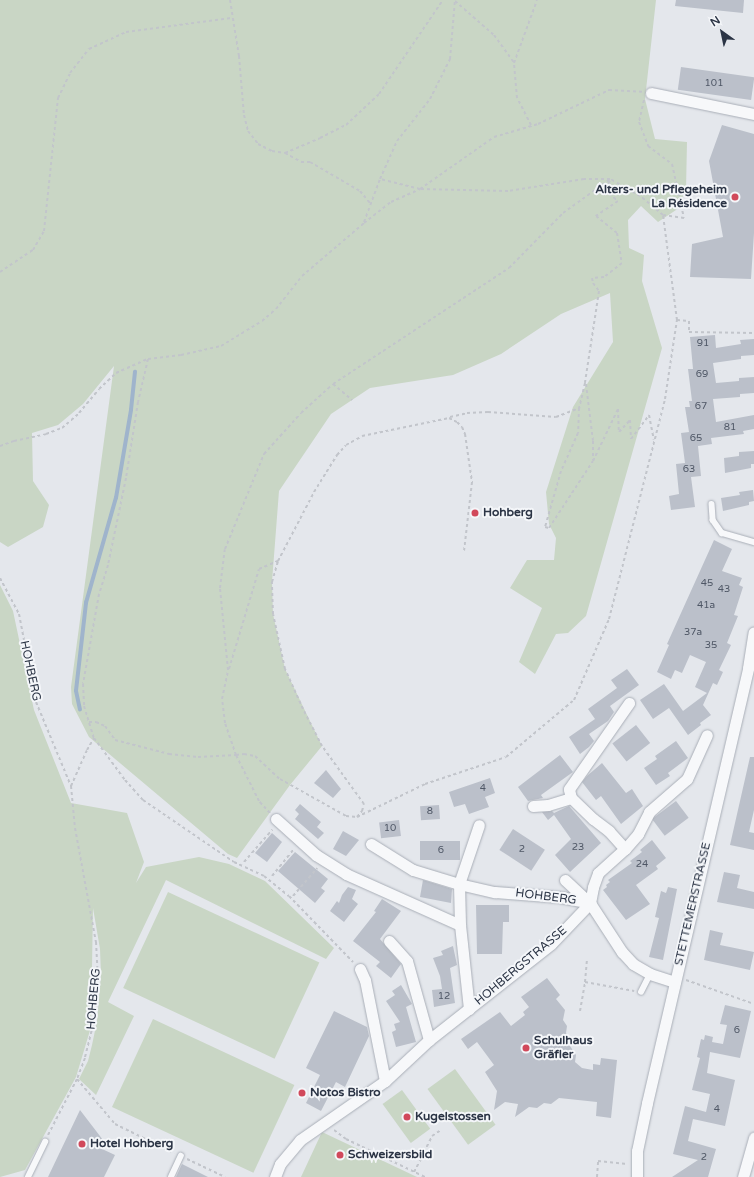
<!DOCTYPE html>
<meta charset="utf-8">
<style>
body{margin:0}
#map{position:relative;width:754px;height:1177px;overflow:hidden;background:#e4e7ec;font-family:"Varela Round",sans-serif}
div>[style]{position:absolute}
.green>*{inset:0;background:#c9d6c5;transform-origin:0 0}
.stream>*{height:3.5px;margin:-1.75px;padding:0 1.75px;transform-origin:1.75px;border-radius:1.75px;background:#9fb4cc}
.building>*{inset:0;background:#bbc0ca;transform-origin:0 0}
.path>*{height:2px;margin-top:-1px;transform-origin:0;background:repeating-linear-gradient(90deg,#c2c5cb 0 3px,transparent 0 6px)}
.roads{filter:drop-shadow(0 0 1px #a9aeb7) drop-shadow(0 0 1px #a9aeb7)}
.service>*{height:5.5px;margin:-2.75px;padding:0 2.75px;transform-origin:2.75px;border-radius:2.75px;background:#f7f8fa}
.minor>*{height:11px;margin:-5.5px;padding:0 5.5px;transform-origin:5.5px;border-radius:5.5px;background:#f7f8fa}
.dots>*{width:11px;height:11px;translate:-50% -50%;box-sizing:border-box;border:2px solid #f4f6f9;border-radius:50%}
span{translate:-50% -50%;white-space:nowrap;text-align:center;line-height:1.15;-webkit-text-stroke:4px #f4f6f9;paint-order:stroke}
.number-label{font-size:10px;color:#4f5766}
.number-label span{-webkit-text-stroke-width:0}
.poi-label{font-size:12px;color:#2b3445;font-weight:700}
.right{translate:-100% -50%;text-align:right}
.left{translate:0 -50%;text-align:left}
.street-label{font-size:12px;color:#2b3445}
.north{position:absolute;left:702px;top:12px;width:40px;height:40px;-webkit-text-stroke:3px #f4f6f9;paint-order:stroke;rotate:327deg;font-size:11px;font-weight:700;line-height:16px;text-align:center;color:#2b3445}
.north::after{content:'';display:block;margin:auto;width:14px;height:18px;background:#2b3445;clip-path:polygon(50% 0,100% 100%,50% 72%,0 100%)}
</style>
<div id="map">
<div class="green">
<div style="clip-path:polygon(0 0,656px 0,645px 99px,655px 139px,687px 142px,686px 190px,676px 210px,658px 222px,641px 206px,628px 220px,629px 248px,644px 255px,642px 281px,662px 348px,586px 616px,568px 633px,556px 634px,535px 674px,519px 662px,542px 608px,510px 588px,527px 560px,554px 560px,556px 538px,549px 524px,546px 492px,573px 407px,613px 342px,610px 293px,561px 314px,501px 354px,453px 375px,370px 388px,331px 414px,279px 491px,272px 582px,273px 614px,285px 669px,322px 746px,290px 785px,237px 858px,228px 854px,89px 737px,72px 704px,71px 687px,114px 366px,83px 404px,58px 425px,32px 433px,33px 481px,49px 505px,43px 527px,8px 547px,0 542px)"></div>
<div style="clip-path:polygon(0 585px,13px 611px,34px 710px,71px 803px,127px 813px,144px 862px,136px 883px,146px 867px,199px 857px,229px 864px,265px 881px,334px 948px,326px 959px,166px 880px,108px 1002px,134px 1016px,96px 1095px,79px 1079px,88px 1061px,92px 1045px,97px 1021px,101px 975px,100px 949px,93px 908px,91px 1027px,76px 1077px,25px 1170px,0 1177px)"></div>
<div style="left:168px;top:892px;width:167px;height:106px;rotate:25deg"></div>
<div style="left:153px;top:1019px;width:156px;height:97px;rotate:25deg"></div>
<div style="left:455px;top:1069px;width:69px;height:34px;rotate:54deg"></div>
<div style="left:402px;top:1090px;width:48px;height:24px;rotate:54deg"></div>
<div style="clip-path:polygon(322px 1132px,417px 1177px,301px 1177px)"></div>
</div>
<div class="stream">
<div style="left:80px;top:710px;width:19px;rotate:-102deg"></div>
<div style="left:76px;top:691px;width:89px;rotate:-83.5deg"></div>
<div style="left:86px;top:603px;width:109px;rotate:-74.1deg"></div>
<div style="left:116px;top:498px;width:89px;rotate:-80.3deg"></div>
<div style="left:131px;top:410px;width:38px;rotate:-84deg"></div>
</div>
<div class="building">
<div style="clip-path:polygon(676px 0,744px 0,743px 13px,675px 6px)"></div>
<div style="left:681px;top:67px;width:74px;height:23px;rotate:8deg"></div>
<div style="clip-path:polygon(722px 125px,754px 134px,754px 233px,751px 279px,690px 277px,692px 244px,723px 237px,709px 161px)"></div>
<div style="clip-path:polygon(715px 335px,716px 348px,741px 344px,740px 340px,754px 339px,754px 355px,741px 356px,741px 359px,713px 363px,716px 383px,739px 381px,739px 378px,754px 377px,754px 393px,740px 394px,740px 397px,713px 399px,716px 422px,754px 415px,754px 429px,743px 431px,744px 434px,711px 438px,712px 444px,698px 446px,701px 476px,691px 477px,695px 507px,671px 510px,669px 496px,679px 494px,676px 464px,685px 463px,681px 433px,689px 432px,685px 407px,690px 407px,689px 401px,692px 401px,688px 369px,693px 369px,690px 337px)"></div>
<div style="clip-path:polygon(754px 451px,754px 464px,751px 464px,751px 468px,725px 473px,724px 458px,739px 456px,739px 452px)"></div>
<div style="clip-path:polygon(753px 490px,754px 501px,749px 502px,749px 505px,723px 511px,721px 498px,740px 495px,739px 492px)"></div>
<div style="clip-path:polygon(714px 540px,732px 549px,722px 571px,742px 578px,739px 585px,743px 587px,734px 615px,738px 616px,727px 643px,731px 645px,719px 670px,723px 672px,717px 685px,713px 683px,703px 705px,711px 715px,700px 723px,701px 725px,688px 735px,669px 708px,653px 719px,640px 700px,664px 684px,683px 711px,707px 693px,695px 687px,706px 662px,690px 655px,682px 673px,675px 670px,671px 679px,657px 672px,669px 645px,667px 644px)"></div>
<div style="clip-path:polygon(627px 669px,639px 685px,610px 706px,614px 712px,608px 721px,589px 734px,594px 741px,589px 747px,580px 754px,569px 737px,595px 719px,588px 709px,617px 688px,611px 680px)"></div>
<div style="left:636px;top:725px;width:23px;height:30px;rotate:52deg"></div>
<div style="clip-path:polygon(676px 741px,688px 758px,668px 773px,670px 776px,656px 785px,644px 768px,657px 759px,655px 756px)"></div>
<div style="clip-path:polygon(560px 755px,573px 772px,541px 795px,543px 798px,528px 801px,518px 787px)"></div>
<div style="clip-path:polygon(750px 757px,754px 757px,754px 810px,749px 832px,754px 833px,754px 850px,730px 845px)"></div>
<div style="clip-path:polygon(602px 763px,626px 793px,632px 789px,643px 806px,621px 824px,601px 796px,596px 800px,582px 782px,587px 776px)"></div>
<div style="clip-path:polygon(326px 770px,341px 789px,333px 798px,314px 783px)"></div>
<div style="clip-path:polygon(490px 778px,495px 793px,485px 797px,489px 807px,469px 814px,465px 804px,454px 807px,449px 792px)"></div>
<div style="left:676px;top:801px;width:21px;height:30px;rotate:53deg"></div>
<div style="clip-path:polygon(300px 804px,321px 822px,317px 827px,324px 833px,318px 839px,295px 819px,299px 814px,295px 810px)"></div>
<div style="left:439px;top:805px;width:14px;height:19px;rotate:86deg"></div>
<div style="clip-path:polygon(569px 806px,601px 843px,570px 872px,555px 855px,571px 839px,554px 815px,548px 820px,542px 812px,552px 811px,554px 813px)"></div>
<div style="left:399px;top:820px;width:16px;height:20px;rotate:83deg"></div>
<div style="left:513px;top:829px;width:38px;height:25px;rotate:33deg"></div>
<div style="clip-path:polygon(343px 831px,359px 840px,346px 856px,333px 849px)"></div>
<div style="clip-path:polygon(272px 833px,282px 842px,267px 862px,255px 853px)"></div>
<div style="clip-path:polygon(652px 840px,666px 858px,656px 866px,658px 869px,636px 885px,650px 904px,626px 920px,603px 890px,607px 887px,606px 885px,610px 882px,608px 880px,632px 863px,630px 861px,642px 852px,640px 850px)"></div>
<div style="left:460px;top:841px;width:19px;height:40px;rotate:90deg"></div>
<div style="clip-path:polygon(295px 852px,328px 879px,321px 888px,325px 891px,315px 903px,278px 871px)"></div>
<div style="clip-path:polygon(724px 872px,740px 875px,737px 888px,754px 892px,754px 909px,717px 902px)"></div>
<div style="clip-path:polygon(423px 880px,452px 889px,451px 903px,420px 897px)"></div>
<div style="clip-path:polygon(348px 887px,356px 890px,352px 899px,358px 904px,344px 922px,330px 911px,337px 901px,339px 903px,342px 895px)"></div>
<div style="clip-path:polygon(668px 887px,677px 889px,663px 960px,649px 957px,659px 918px,655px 917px,661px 891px,666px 893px)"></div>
<div style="clip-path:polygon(382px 899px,401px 911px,380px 939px,401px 964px,391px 978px,376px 966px,380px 962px,353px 941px,376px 912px,374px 911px)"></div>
<div style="clip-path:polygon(476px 905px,509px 905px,509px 922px,503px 922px,502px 954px,477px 954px)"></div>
<div style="clip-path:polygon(710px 930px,723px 933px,720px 945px,754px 952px,750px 970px,704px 960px)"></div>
<div style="clip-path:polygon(453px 946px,457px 965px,450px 968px,455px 1003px,434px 1007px,432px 990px,442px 989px,440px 976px,433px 958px,443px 955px,441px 951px)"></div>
<div style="clip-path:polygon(547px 978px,560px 995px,556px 999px,565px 1010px,563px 1020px,567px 1026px,566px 1033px,571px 1040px,570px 1046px,576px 1055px,575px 1062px,582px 1068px,593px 1070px,593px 1064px,600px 1065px,601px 1058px,617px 1060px,611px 1118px,596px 1116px,597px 1102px,559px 1098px,551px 1104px,544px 1103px,537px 1108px,529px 1107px,515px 1117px,518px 1104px,505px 1102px,494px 1110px,497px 1091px,485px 1072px,494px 1065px,477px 1042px,468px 1049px,461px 1039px,500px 1012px,511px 1026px,525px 1015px,523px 1012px,529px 1007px,521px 997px)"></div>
<div style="clip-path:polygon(401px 985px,412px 1004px,406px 1007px,416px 1042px,396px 1047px,392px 1032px,396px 1030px,394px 1024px,400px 1022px,386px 1001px,395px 995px,392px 991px)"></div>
<div style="clip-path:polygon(725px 1005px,751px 1011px,740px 1058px,710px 1052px,707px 1073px,735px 1080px,725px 1126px,693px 1119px,688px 1141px,716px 1149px,708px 1177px,672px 1177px,698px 1160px,673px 1154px,685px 1106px,706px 1112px,710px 1094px,692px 1090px,700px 1058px,697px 1057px,701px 1039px,704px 1040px,705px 1035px,713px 1037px,712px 1042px,723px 1044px,727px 1025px,720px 1024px)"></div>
<div style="clip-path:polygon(334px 1011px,367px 1027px,369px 1036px,345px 1087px,336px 1082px,321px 1111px,306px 1103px,320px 1075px,306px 1068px)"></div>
<div style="clip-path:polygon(80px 1110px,103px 1140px,100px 1148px,115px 1155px,104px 1177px,48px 1177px)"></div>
<div style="clip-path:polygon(182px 1164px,208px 1177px,176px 1177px)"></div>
</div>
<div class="path">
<div style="left:230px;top:0;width:57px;rotate:80.9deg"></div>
<div style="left:239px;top:56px;width:59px;rotate:85.2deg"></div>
<div style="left:244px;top:115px;width:16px;rotate:76deg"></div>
<div style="left:248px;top:131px;width:16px;rotate:52deg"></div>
<div style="left:258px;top:144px;width:16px;rotate:27deg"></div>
<div style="left:272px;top:151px;width:13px;rotate:9deg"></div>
<div style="left:285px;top:153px;width:38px;rotate:-23deg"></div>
<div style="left:320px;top:138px;width:29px;rotate:-27deg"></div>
<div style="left:346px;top:125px;width:45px;rotate:-43.2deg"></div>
<div style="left:379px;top:94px;width:114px;rotate:-55.8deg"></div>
<div style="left:455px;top:1px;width:52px;rotate:41.1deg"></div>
<div style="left:494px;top:35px;width:34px;rotate:54deg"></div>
<div style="left:644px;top:100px;width:23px;rotate:103deg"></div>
<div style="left:639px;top:122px;width:26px;rotate:69deg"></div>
<div style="left:648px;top:146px;width:30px;rotate:37deg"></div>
<div style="left:672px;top:164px;width:55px;rotate:77.5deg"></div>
<div style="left:684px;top:218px;width:21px;rotate:-172deg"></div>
<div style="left:531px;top:125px;width:30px;rotate:-117deg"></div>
<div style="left:517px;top:98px;width:35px;rotate:-95deg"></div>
<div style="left:514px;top:63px;width:67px;rotate:-69.9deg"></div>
<div style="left:285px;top:153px;width:18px;rotate:29deg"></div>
<div style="left:301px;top:162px;width:9px"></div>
<div style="left:310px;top:162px;width:58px;rotate:30.1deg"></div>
<div style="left:360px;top:191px;width:17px;rotate:50deg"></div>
<div style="left:610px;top:181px;width:11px;rotate:124deg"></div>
<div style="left:604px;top:190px;width:18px;rotate:38deg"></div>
<div style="left:618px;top:201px;width:27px;rotate:146deg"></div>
<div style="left:596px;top:216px;width:27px;rotate:39deg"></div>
<div style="left:617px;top:233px;width:30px;rotate:81deg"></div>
<div style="left:622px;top:263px;width:23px;rotate:142deg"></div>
<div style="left:604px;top:277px;width:12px;rotate:175deg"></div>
<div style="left:592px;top:278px;width:5px;rotate:79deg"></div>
<div style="left:593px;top:283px;width:10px;rotate:53deg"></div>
<div style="left:599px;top:291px;width:93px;rotate:98.7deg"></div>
<div style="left:585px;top:383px;width:26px;rotate:103deg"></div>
<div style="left:579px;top:408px;width:25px;rotate:92deg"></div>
<div style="left:578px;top:433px;width:42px;rotate:114.1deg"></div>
<div style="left:561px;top:471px;width:58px;rotate:105.9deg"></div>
<div style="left:545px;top:527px;width:4px;rotate:14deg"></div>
<div style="left:549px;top:528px;width:80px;rotate:-56.7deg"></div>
<div style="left:593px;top:461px;width:58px;rotate:-64.3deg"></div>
<div style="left:618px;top:409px;width:23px;rotate:88deg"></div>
<div style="left:619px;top:432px;width:16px;rotate:-47deg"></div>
<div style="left:630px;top:420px;width:19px;rotate:87deg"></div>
<div style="left:631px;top:439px;width:30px;rotate:-53deg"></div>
<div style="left:649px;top:415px;width:25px;rotate:79deg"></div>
<div style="left:364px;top:222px;width:46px;rotate:-69.6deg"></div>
<div style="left:380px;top:179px;width:42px;rotate:-65.9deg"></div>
<div style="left:397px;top:141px;width:53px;rotate:-51.8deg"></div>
<div style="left:430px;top:99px;width:45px;rotate:-63.4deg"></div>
<div style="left:450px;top:59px;width:59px;rotate:-85.2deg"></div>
<div style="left:0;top:272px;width:40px;rotate:-34deg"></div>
<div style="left:33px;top:250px;width:22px;rotate:-60deg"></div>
<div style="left:44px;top:231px;width:134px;rotate:-84deg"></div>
<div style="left:58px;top:98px;width:28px;rotate:-64deg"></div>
<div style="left:70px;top:73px;width:31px;rotate:-52deg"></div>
<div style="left:89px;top:49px;width:41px;rotate:-24.7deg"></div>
<div style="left:126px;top:32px;width:106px;rotate:-7.6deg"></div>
<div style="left:677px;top:320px;width:12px;rotate:5deg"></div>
<div style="left:689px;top:321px;width:11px;rotate:90deg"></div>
<div style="left:689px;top:332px;width:65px;rotate:0.9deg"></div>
<div style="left:148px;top:359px;width:44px;rotate:103.1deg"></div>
<div style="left:138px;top:402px;width:77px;rotate:99deg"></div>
<div style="left:126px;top:478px;width:89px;rotate:101.7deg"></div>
<div style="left:108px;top:565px;width:30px;rotate:107deg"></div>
<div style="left:99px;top:594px;width:91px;rotate:100.1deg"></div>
<div style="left:83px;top:684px;width:22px;rotate:87deg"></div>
<div style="left:84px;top:706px;width:34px;rotate:73deg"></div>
<div style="left:94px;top:738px;width:52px;rotate:53.6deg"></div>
<div style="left:125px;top:780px;width:27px;rotate:48deg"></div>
<div style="left:143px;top:800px;width:110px;rotate:34.3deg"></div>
<div style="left:234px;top:862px;width:33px;rotate:25deg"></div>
<div style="left:264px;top:876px;width:32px;rotate:39deg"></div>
<div style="left:289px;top:896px;width:92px;rotate:45.9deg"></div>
<div style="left:333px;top:384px;width:25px;rotate:40deg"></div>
<div style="left:586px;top:384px;width:57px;rotate:83deg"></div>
<div style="left:593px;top:441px;width:19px;rotate:90deg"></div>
<div style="left:450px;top:417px;width:17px;rotate:-13deg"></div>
<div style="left:467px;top:413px;width:21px;rotate:-3deg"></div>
<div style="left:488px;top:412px;width:68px;rotate:4.2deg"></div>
<div style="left:556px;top:417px;width:25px;rotate:-21deg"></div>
<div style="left:0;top:446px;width:15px;rotate:-20deg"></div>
<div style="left:14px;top:441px;width:33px;rotate:-12deg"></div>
<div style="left:46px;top:434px;width:17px;rotate:-21deg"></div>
<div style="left:62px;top:428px;width:23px;rotate:-41deg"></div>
<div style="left:79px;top:413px;width:31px;rotate:-50deg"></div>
<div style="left:99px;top:389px;width:23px;rotate:-43deg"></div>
<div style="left:116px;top:373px;width:35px;rotate:-24deg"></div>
<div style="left:148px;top:359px;width:33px;rotate:-7deg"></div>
<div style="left:181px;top:355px;width:41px;rotate:-12.7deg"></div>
<div style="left:221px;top:346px;width:48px;rotate:-31.4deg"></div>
<div style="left:262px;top:321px;width:18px;rotate:-41deg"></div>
<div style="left:276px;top:309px;width:42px;rotate:-51.8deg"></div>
<div style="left:302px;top:276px;width:82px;rotate:-40.5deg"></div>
<div style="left:364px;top:223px;width:34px;rotate:-38deg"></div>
<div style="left:391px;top:202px;width:32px;rotate:-24deg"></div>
<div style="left:420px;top:189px;width:90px;rotate:-35.1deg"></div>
<div style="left:494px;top:137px;width:46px;rotate:-16.5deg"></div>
<div style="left:538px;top:124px;width:79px;rotate:-25.6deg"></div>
<div style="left:609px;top:90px;width:33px;rotate:3deg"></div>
<div style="left:0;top:578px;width:41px;rotate:62.2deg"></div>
<div style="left:19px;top:614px;width:90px;rotate:79.1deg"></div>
<div style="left:36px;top:702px;width:91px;rotate:67.4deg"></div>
<div style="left:71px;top:786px;width:42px;rotate:84.6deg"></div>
<div style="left:75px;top:828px;width:116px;rotate:79.6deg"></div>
<div style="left:96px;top:942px;width:36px;rotate:87deg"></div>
<div style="left:98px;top:978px;width:47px;rotate:96.1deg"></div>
<div style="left:93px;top:1025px;width:34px;rotate:104deg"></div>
<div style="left:85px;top:1058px;width:22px;rotate:111deg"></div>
<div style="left:77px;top:1079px;width:63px;rotate:117.4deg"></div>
<div style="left:229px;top:669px;width:104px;rotate:-73.3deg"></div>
<div style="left:259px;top:569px;width:21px;rotate:-23deg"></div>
<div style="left:89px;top:722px;width:7px"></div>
<div style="left:96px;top:722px;width:10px;rotate:24deg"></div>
<div style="left:105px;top:726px;width:17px;rotate:54deg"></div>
<div style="left:115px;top:740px;width:56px;rotate:14.5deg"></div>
<div style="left:169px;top:754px;width:29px;rotate:6deg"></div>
<div style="left:198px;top:757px;width:38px;rotate:-3deg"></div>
<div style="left:236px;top:755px;width:34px;rotate:-109deg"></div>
<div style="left:225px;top:723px;width:24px;rotate:-97deg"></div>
<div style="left:222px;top:699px;width:30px;rotate:-78deg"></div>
<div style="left:228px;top:670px;width:82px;rotate:-95.6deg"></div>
<div style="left:220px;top:588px;width:39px;rotate:-83deg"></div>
<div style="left:225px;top:549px;width:103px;rotate:-67.7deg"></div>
<div style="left:264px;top:454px;width:55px;rotate:-47.9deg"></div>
<div style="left:301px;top:413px;width:43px;rotate:-42.2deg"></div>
<div style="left:333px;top:384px;width:211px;rotate:-33.4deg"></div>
<div style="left:509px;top:268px;width:77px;rotate:-45.5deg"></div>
<div style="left:563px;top:213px;width:57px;rotate:-35.7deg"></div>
<div style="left:71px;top:786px;width:39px;rotate:-66deg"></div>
<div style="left:87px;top:750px;width:14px;rotate:-60deg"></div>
<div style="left:270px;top:813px;width:16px;rotate:-133deg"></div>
<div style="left:259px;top:801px;width:51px;rotate:-116.6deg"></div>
<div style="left:236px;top:755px;width:8px;rotate:-7deg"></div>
<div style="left:244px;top:754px;width:11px;rotate:10deg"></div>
<div style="left:255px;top:756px;width:34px;rotate:43deg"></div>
<div style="left:280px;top:779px;width:76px;rotate:29.3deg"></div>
<div style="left:346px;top:816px;width:11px;rotate:5deg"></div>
<div style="left:357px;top:817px;width:8px;rotate:-50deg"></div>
<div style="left:362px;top:811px;width:7px;rotate:-74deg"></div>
<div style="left:364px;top:804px;width:72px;rotate:-125.9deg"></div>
<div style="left:322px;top:746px;width:42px;rotate:-117.2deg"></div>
<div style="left:303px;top:709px;width:44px;rotate:-114.2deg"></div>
<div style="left:285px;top:669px;width:56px;rotate:-102.3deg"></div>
<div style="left:273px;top:614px;width:32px;rotate:-92deg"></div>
<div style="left:272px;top:582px;width:22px;rotate:-74deg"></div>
<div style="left:278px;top:561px;width:78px;rotate:-62.4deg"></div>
<div style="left:314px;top:492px;width:44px;rotate:-58.1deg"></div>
<div style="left:337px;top:455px;width:13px;rotate:-48deg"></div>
<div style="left:346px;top:445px;width:18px;rotate:-29deg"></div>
<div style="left:362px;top:436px;width:89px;rotate:-11.7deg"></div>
<div style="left:449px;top:418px;width:9px;rotate:27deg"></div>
<div style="left:457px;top:422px;width:7px;rotate:45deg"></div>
<div style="left:462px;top:427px;width:8px;rotate:67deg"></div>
<div style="left:465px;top:434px;width:49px;rotate:81.7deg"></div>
<div style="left:472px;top:482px;width:69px;rotate:96.6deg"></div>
<div style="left:357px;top:817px;width:76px;rotate:-25.9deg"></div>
<div style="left:425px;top:784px;width:85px;rotate:-18.4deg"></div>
<div style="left:506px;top:757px;width:89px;rotate:-40deg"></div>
<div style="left:574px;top:700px;width:88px;rotate:-66.6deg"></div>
<div style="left:609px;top:619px;width:227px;rotate:-75.7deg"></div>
<div style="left:665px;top:399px;width:80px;rotate:-81.4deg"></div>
<div style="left:677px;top:320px;width:106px;rotate:-97.6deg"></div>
<div style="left:663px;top:215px;width:30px;rotate:-140deg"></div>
<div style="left:640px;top:196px;width:34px;rotate:-150deg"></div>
<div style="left:610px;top:179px;width:26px;rotate:180deg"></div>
<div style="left:584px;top:179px;width:77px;rotate:171deg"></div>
<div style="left:508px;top:191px;width:88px;rotate:-178.7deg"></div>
<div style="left:420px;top:189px;width:41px;rotate:-166deg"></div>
<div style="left:244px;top:862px;width:43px;rotate:-48.8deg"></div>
<div style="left:272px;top:876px;width:35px;rotate:-51deg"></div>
<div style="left:293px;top:896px;width:37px;rotate:-49deg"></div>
<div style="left:686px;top:980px;width:72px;rotate:19.4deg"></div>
<div style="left:585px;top:982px;width:22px;rotate:-85deg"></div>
<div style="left:580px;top:1011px;width:29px;rotate:-80deg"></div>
<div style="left:585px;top:982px;width:50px;rotate:10.4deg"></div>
<div style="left:77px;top:1079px;width:59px;rotate:49.8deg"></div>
<div style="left:115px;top:1124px;width:66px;rotate:26.2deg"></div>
<div style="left:334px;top:1130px;width:15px;rotate:37deg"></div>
<div style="left:346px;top:1139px;width:88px;rotate:25.7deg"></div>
<div style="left:424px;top:1152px;width:18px;rotate:-63deg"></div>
<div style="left:432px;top:1136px;width:11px;rotate:-34deg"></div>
<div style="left:187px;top:1159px;width:42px;rotate:25.3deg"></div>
<div style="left:414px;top:1172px;width:15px;rotate:-62deg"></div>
<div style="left:597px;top:1177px;width:16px;rotate:-86deg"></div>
<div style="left:598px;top:1161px;width:29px;rotate:6deg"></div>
</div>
<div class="roads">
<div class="service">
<div style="left:712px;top:504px;width:16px;rotate:86deg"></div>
<div style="left:713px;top:520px;width:16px;rotate:55deg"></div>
<div style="left:722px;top:533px;width:33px;rotate:16deg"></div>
<div style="left:641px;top:992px;width:20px;rotate:-63deg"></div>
<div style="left:28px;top:1177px;width:39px;rotate:-64deg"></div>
<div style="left:171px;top:1177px;width:23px;rotate:-65deg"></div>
</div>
<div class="minor">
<div style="left:651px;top:93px;width:105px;rotate:11.5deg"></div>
<div style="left:533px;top:806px;width:15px;rotate:-4deg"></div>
<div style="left:548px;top:805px;width:24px;rotate:-17deg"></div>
<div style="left:276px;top:819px;width:54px;rotate:42deg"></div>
<div style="left:316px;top:855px;width:36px;rotate:32deg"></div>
<div style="left:346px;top:874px;width:125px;rotate:24.1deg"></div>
<div style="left:371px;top:844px;width:49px;rotate:31.8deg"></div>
<div style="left:413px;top:870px;width:48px;rotate:16.9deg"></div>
<div style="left:459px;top:884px;width:37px;rotate:13deg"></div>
<div style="left:495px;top:892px;width:65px;rotate:4.4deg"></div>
<div style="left:560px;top:897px;width:31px;rotate:11deg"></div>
<div style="left:625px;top:849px;width:24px;rotate:-132deg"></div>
<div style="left:609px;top:831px;width:20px;rotate:-143deg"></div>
<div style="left:593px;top:819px;width:30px;rotate:-136deg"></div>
<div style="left:571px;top:798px;width:9px;rotate:-103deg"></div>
<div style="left:569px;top:789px;width:105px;rotate:-55.1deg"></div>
<div style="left:565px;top:880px;width:34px;rotate:43deg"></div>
<div style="left:590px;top:903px;width:59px;rotate:56.9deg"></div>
<div style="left:622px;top:952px;width:16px;rotate:47deg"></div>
<div style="left:633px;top:964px;width:20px;rotate:30deg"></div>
<div style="left:650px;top:974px;width:26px;rotate:18deg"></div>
<div style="left:590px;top:903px;width:16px;rotate:-79deg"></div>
<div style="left:593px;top:887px;width:15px;rotate:-70deg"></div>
<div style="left:598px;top:873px;width:36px;rotate:-42deg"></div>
<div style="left:625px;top:849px;width:20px;rotate:-49deg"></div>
<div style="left:638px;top:834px;width:25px;rotate:-63deg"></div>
<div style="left:649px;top:812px;width:50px;rotate:-41deg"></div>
<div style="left:687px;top:779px;width:48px;rotate:-65.6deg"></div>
<div style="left:389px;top:941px;width:27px;rotate:48deg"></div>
<div style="left:407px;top:961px;width:82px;rotate:74.4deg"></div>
<div style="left:360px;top:969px;width:12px;rotate:66deg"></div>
<div style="left:365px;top:980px;width:103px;rotate:78.8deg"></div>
<div style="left:469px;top:1009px;width:84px;rotate:-96.1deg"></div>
<div style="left:460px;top:925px;width:41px;rotate:-91.4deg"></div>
<div style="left:459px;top:884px;width:62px;rotate:-71.3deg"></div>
<div style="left:275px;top:1177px;width:14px;rotate:-69deg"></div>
<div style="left:280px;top:1164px;width:31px;rotate:-50deg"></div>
<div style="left:300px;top:1140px;width:103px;rotate:-34.8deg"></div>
<div style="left:385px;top:1081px;width:60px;rotate:-43deg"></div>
<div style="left:429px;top:1040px;width:155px;rotate:-38.2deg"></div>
<div style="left:551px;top:944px;width:57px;rotate:-46.4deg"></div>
<div style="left:637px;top:1177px;width:26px;rotate:-90deg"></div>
<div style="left:637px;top:1151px;width:49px;rotate:-78.2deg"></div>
<div style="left:647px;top:1103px;width:447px;rotate:-76.9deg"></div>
<div style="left:748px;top:668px;width:36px;rotate:-81deg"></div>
<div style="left:743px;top:1177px;width:41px;rotate:-74.2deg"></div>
</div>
</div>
<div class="dots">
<div style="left:735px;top:197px;background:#d1495b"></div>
<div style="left:475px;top:513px;background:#d1495b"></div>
<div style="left:526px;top:1048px;background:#d1495b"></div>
<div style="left:302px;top:1093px;background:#d1495b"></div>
<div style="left:407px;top:1117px;background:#d1495b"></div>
<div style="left:82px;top:1144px;background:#d1495b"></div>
<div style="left:340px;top:1155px;background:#d1495b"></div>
</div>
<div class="number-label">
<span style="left:714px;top:84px">101</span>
<span style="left:703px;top:344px">91</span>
<span style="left:702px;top:375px">69</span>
<span style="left:701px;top:407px">67</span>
<span style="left:730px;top:428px">81</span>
<span style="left:696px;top:439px">65</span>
<span style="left:689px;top:470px">63</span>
<span style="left:707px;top:584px">45</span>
<span style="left:724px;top:590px">43</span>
<span style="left:706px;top:606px">41a</span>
<span style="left:693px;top:633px">37a</span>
<span style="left:711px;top:646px">35</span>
<span style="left:483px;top:789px">4</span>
<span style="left:430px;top:812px">8</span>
<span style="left:390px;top:829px">10</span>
<span style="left:578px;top:848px">23</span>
<span style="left:522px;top:850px">2</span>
<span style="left:441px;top:851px">6</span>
<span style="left:642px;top:865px">24</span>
<span style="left:444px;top:997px">12</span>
<span style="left:737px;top:1031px">6</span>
<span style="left:717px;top:1110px">4</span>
<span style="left:704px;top:1158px">2</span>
</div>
<div class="poi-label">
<span class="right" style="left:727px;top:197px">Alters- und Pflegeheim<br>La Résidence</span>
<span class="left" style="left:483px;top:513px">Hohberg</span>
<span class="left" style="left:534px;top:1048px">Schulhaus<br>Gräfler</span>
<span class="left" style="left:310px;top:1093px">Notos Bistro</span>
<span class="left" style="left:415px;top:1117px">Kugelstossen</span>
<span class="left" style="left:90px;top:1144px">Hotel Hohberg</span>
<span class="left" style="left:348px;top:1155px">Schweizersbild</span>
</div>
<div class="street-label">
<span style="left:30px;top:671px;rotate:78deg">HOHBERG</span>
<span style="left:546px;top:897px;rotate:7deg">HOHBERG</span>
<span style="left:693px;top:904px;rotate:-77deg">STETTEMERSTRASSE</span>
<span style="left:521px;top:966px;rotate:-40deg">HOHBERGSTRASSE</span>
<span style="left:94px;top:999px;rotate:-85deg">HOHBERG</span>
</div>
<div class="north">N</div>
</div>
